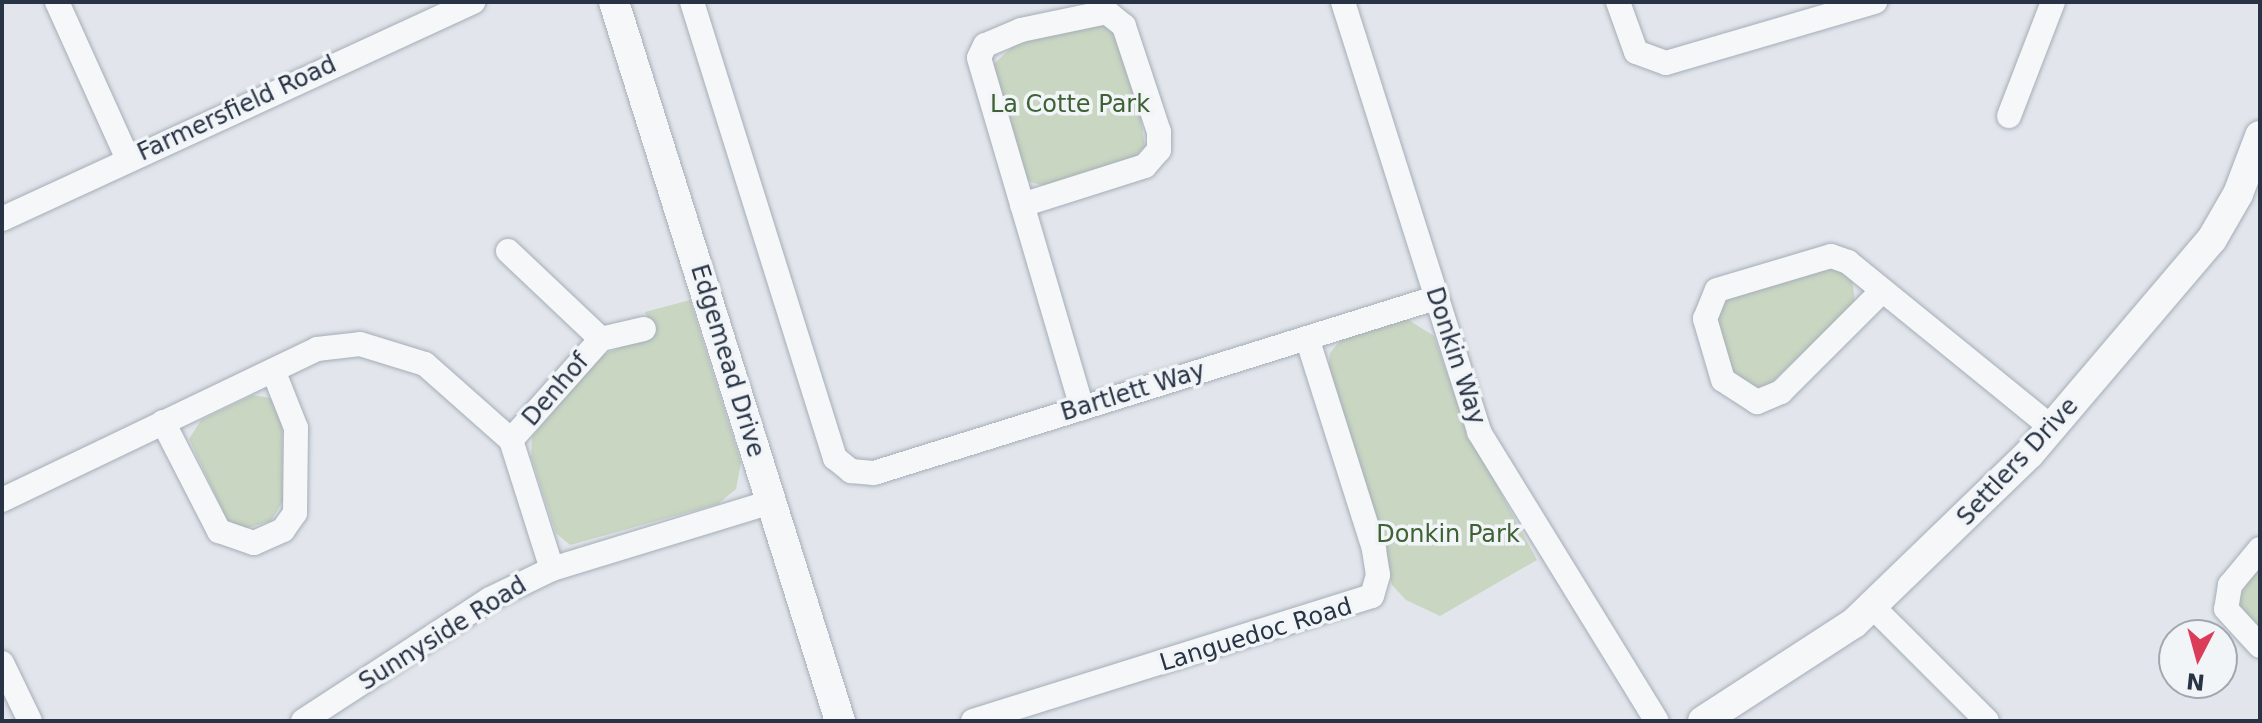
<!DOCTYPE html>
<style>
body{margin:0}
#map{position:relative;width:2262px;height:723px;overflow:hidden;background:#e2e6ec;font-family:"DejaVu Sans",sans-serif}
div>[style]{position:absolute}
.green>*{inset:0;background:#c8d6c2}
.roads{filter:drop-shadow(0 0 2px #a6adb7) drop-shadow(0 0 2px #a6adb7)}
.minor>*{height:24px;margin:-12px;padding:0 12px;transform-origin:12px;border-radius:12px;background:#f5f7f9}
.tertiary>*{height:30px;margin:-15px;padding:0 15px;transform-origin:15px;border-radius:15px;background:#f5f7f9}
span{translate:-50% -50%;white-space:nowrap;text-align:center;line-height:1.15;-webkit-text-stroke:7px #f2f5f8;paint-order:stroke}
.park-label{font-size:24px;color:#3e6234}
.street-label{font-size:24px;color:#283345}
.frame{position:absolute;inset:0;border:4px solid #283345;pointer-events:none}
.north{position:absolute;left:2158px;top:619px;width:80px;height:80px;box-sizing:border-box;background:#f2f5f8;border:2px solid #a1a7b0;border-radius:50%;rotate:186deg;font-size:22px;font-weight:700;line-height:32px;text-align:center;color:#283345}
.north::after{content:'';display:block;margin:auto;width:28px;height:36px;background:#db3d58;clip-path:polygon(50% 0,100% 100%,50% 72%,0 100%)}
</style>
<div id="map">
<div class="green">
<div style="clip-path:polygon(1089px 22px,1112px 29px,1137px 92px,1145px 147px,1132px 159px,1045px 186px,1030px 182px,1020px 172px,993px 65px,1013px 46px)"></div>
<div style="clip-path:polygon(1822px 264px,1852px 277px,1855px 303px,1769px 385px,1755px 388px,1734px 381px,1712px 324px,1720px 300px)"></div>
<div style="clip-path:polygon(690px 300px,741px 463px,736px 489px,718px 504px,570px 545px,556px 533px,531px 457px,532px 437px,598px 357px,652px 334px,645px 312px)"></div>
<div style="clip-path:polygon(1407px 319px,1434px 336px,1468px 432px,1537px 560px,1440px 616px,1406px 600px,1392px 585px,1328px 370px,1330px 353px,1343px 337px)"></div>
<div style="clip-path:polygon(253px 395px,271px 398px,282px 413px,283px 501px,271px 521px,244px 529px,229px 524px,189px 439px,201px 420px)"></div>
<div style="clip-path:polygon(2260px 561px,2260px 633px,2237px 602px)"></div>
</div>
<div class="roads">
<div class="minor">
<div style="left:57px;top:2px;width:172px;rotate:65.7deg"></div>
<div style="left:692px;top:2px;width:478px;rotate:72.6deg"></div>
<div style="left:835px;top:458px;width:21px;rotate:39deg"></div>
<div style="left:851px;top:471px;width:23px;rotate:5deg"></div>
<div style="left:874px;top:473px;width:588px;rotate:-17.32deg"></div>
<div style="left:1343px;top:2px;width:451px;rotate:72.4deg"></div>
<div style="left:1479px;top:432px;width:339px;rotate:58.4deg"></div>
<div style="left:1618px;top:2px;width:53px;rotate:70.2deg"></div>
<div style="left:1636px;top:52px;width:32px;rotate:20deg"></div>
<div style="left:1666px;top:63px;width:218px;rotate:-16.3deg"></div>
<div style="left:2009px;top:116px;width:122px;rotate:-68.9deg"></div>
<div style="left:1022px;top:205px;width:129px;rotate:-17.6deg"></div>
<div style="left:1145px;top:166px;width:21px;rotate:-49deg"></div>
<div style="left:1159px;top:150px;width:18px;rotate:-90deg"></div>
<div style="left:1159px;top:132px;width:112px;rotate:-108.3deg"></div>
<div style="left:1124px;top:26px;width:22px;rotate:-141deg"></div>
<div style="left:1107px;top:12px;width:88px;rotate:168.2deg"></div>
<div style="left:1021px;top:30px;width:39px;rotate:157deg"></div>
<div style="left:985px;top:45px;width:14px;rotate:115deg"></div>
<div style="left:979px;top:58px;width:365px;rotate:73.6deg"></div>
<div style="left:2px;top:219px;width:519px;rotate:-24.74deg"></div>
<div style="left:508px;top:251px;width:128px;rotate:43.4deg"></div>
<div style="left:1882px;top:291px;width:143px;rotate:135deg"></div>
<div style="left:1781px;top:392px;width:26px;rotate:157deg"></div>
<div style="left:1757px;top:402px;width:40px;rotate:-147.1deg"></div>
<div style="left:1723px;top:380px;width:64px;rotate:-106.4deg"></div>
<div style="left:1705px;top:319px;width:31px;rotate:-68deg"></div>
<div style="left:1717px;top:290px;width:119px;rotate:-16.6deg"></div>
<div style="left:1831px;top:256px;width:18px;rotate:19deg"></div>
<div style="left:1848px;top:262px;width:263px;rotate:39.1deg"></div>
<div style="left:163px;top:422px;width:123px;rotate:62.8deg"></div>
<div style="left:219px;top:531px;width:37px;rotate:19deg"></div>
<div style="left:254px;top:543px;width:32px;rotate:-24deg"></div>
<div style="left:283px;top:530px;width:21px;rotate:-55deg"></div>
<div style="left:295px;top:513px;width:85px;rotate:-89.3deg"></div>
<div style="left:296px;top:428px;width:62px;rotate:-111.6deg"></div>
<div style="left:511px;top:440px;width:135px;rotate:-48.3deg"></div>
<div style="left:601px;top:339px;width:44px;rotate:-13.1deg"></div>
<div style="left:2px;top:500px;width:349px;rotate:-25.6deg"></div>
<div style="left:317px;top:349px;width:43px;rotate:-6.6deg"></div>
<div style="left:360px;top:344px;width:68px;rotate:17.1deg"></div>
<div style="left:425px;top:364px;width:115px;rotate:41.5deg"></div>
<div style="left:511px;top:440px;width:135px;rotate:72.4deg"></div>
<div style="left:2260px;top:549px;width:47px;rotate:129.8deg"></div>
<div style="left:2230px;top:585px;width:24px;rotate:99deg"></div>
<div style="left:2226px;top:609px;width:50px;rotate:47.4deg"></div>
<div style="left:1873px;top:607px;width:161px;rotate:45deg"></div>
<div style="left:2px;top:663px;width:64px;rotate:64.2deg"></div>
<div style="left:303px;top:721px;width:223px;rotate:-33.1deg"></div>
<div style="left:490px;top:599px;width:69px;rotate:-25.8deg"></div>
<div style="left:552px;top:569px;width:229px;rotate:-17deg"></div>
<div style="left:973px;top:721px;width:418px;rotate:-17.4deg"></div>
<div style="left:1372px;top:596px;width:22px;rotate:-74deg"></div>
<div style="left:1378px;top:575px;width:26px;rotate:-99deg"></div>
<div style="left:1374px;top:549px;width:221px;rotate:-107.6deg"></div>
</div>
<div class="tertiary">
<div style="left:614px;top:2px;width:754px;rotate:72.55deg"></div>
<div style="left:1703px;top:721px;width:180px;rotate:-33deg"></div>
<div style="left:1854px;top:623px;width:243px;rotate:-44deg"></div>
<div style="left:2029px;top:454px;width:282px;rotate:-49.6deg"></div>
<div style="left:2212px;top:239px;width:52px;rotate:-60deg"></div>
<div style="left:2238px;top:194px;width:62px;rotate:-69.2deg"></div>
</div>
</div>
<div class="park-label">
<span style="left:1070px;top:105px">La Cotte Park</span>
<span style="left:1448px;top:535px">Donkin Park</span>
</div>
<div class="street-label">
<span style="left:237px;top:109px;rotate:-25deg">Farmersfield Road</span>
<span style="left:1455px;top:356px;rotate:72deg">Donkin Way</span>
<span style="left:727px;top:361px;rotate:73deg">Edgemead Drive</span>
<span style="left:556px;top:390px;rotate:-49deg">Denhof</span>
<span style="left:1133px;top:392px;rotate:-17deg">Bartlett Way</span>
<span style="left:2018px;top:462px;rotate:-47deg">Settlers Drive</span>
<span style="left:443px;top:634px;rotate:-32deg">Sunnyside Road</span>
<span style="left:1256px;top:635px;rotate:-17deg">Languedoc Road</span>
</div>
<div class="frame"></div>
<div class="north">N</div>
</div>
